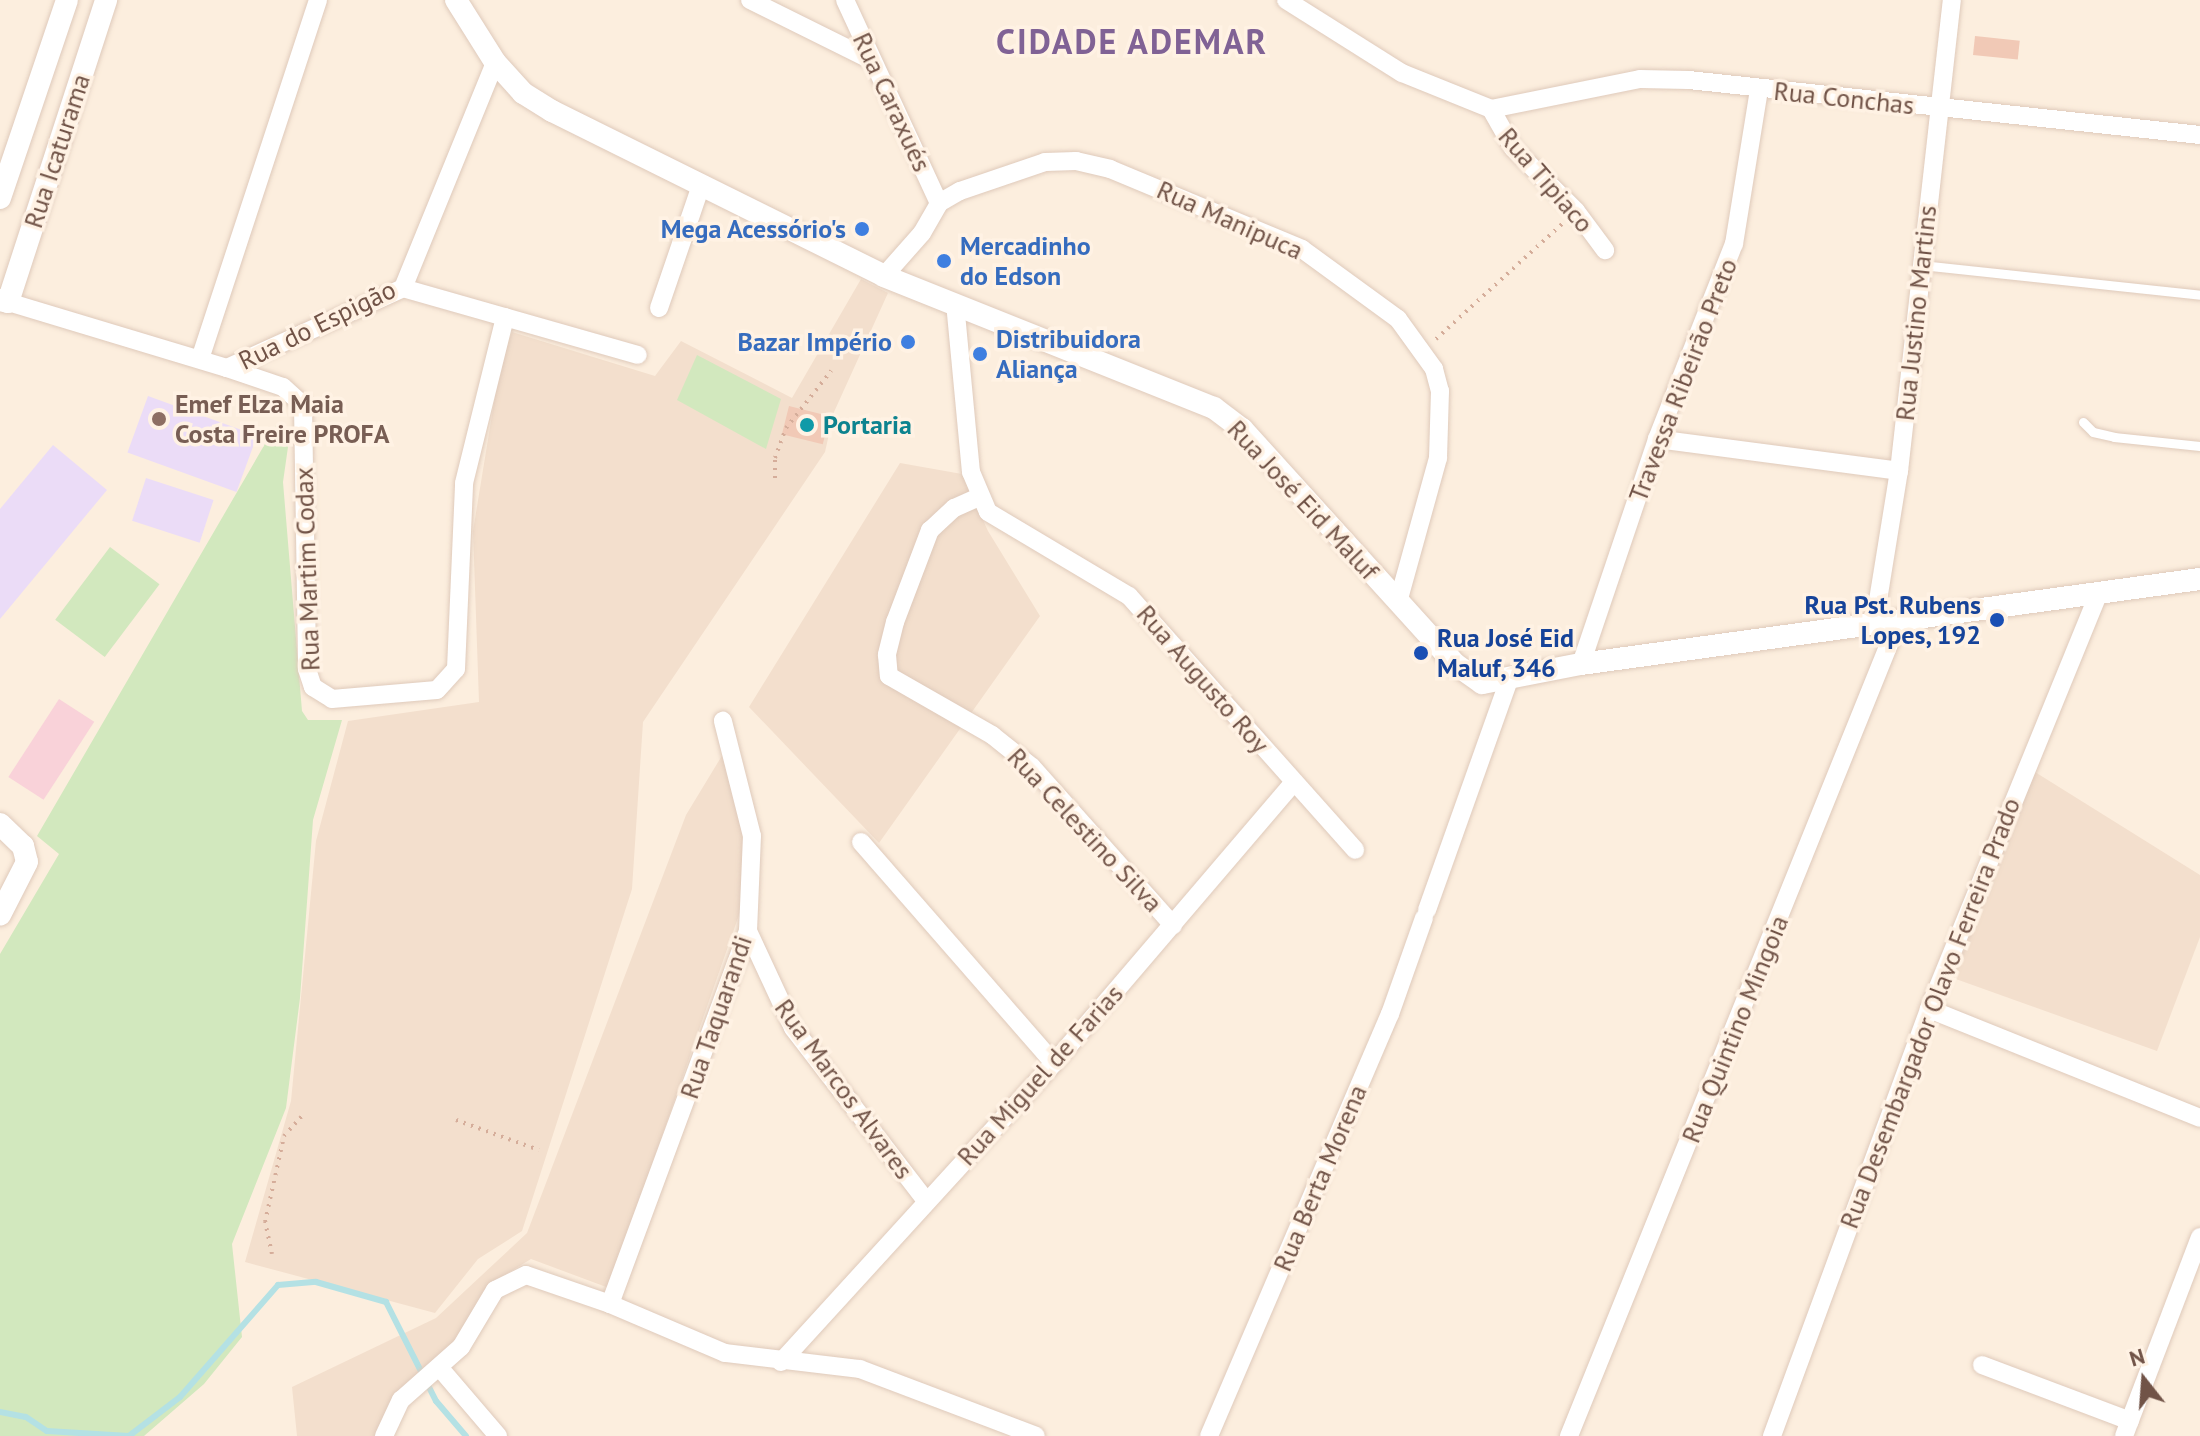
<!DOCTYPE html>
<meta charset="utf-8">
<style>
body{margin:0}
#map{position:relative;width:2200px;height:1436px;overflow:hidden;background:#fceede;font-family:"PT Sans",sans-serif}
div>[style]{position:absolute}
.residential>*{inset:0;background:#f3dfcd}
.education>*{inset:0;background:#ebdcf7;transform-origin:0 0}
.medical>*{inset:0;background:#f9d2d9;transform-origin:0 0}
.green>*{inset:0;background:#d2e8be;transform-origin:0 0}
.stream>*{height:6px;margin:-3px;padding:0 3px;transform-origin:3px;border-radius:3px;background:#b4e1e4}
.building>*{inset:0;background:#f1c9b6;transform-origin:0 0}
.path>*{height:4px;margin-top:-2px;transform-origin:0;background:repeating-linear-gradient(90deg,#d5ad9a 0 2px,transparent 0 8px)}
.roads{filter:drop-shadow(0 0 2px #dfcabb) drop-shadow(0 0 2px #dfcabb)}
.service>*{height:9px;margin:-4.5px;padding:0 4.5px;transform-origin:4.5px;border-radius:4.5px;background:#fff}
.minor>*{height:18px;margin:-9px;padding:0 9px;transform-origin:9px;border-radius:9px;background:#fff}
.tertiary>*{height:22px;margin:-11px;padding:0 11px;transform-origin:11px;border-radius:11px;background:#fff}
.dots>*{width:22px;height:22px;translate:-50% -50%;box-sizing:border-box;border:4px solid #fff2e4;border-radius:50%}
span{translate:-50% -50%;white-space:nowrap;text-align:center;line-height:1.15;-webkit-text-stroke:7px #fff2e4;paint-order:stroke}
.street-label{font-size:26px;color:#715347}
.shop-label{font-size:26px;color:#366cbe;font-weight:700}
.right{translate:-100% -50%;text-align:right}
.left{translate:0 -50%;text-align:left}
.education-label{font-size:26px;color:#785e54;font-weight:700}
.culture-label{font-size:26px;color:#0d838f;font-weight:700}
.transit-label{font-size:26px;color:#164399;font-weight:700}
.district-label{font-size:34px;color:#806295;font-weight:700;letter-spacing:2px}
.north{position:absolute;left:2104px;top:1340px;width:80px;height:80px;-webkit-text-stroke:6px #fff2e4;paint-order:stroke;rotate:343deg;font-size:22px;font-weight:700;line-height:32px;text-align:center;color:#715347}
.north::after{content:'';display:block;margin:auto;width:28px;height:36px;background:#715347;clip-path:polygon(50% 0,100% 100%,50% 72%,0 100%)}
</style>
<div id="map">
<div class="residential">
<div style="clip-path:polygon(861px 279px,888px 293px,834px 412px,825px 452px,643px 722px,632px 889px,522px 1231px,478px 1259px,435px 1313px,245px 1262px,291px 1101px,316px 841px,348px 721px,479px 702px,473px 531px,500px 366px,512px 332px,655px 376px,681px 341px,792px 398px)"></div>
<div style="clip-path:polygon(900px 463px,962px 474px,988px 531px,1040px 616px,879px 843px,749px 707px)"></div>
<div style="clip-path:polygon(726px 749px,748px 837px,740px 912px,609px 1288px,531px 1259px,493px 1282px,456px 1343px,389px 1403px,376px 1436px,297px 1436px,292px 1387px,436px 1318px,527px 1233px,686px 815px)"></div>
<div style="clip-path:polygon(2035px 772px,2200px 875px,2200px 937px,2157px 1051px,1953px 978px)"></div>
</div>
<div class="education">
<div style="left:148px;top:396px;width:116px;height:60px;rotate:20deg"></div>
<div style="clip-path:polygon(53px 445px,107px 490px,0 619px,0 509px)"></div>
<div style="left:146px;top:478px;width:71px;height:45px;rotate:18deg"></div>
</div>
<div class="medical">
<div style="left:59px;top:699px;width:42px;height:93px;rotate:33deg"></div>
</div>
<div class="green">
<div style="clip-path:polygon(697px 355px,781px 399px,766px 449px,677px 400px)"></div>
<div style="clip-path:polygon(276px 425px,288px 447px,283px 482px,302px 711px,308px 720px,342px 720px,313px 820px,300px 998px,286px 1108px,232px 1244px,242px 1337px,204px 1384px,144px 1436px,0 1436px,0 954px,59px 854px,37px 836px)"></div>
<div style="left:110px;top:547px;width:62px;height:91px;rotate:37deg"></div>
</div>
<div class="stream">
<div style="left:0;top:1412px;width:26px;rotate:11deg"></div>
<div style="left:26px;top:1417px;width:25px;rotate:34deg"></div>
<div style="left:47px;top:1431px;width:82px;rotate:3.5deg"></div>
<div style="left:129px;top:1436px;width:64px;rotate:-37.4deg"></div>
<div style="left:180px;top:1397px;width:149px;rotate:-48.8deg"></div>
<div style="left:278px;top:1285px;width:38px;rotate:-5deg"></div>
<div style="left:316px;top:1282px;width:73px;rotate:15.9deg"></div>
<div style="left:386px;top:1302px;width:111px;rotate:63.2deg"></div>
<div style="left:436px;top:1401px;width:46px;rotate:49.4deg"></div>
</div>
<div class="building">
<div style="left:1975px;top:36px;width:45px;height:19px;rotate:6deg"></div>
<div style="left:789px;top:406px;width:42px;height:29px;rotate:14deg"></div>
</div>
<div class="path">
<div style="left:1436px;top:339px;width:171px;rotate:-42.4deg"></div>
<div style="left:775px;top:478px;width:20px;rotate:-90deg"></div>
<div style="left:775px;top:458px;width:32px;rotate:-70deg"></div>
<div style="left:786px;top:428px;width:73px;rotate:-51.7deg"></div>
<div style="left:456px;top:1120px;width:88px;rotate:19.9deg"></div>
<div style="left:272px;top:1254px;width:33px;rotate:-102deg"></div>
<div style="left:265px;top:1222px;width:88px;rotate:-77.5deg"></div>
<div style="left:284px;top:1136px;width:27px;rotate:-48deg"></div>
</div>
<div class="roads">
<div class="service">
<div style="left:1921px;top:265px;width:281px;rotate:6.1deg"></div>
<div style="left:2083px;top:422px;width:14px;rotate:45deg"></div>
<div style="left:2093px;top:432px;width:22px;rotate:13deg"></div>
<div style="left:2114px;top:437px;width:86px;rotate:6deg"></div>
</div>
<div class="minor">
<div style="left:750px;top:0;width:135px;rotate:26.4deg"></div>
<div style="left:845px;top:0;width:224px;rotate:65.2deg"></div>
<div style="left:1286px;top:0;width:137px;rotate:32.2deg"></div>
<div style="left:1402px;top:73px;width:96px;rotate:22deg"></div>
<div style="left:1491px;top:109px;width:152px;rotate:-11.4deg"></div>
<div style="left:1640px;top:79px;width:49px;rotate:1.2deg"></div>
<div style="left:1689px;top:80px;width:514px;rotate:6.14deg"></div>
<div style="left:1491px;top:109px;width:45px;rotate:60.6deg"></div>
<div style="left:1513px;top:148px;width:89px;rotate:45deg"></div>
<div style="left:1576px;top:211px;width:49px;rotate:53.4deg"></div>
<div style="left:884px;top:276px;width:57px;rotate:-48.5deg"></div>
<div style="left:922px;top:233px;width:34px;rotate:-60deg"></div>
<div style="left:939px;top:203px;width:24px;rotate:-30deg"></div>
<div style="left:960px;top:191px;width:90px;rotate:-18.8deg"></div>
<div style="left:1045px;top:162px;width:31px;rotate:-2deg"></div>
<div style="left:1076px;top:161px;width:35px;rotate:13deg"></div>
<div style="left:1110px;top:169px;width:208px;rotate:22.6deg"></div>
<div style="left:1302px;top:249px;width:119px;rotate:36.1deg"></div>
<div style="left:1398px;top:319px;width:62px;rotate:54.2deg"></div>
<div style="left:1434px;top:369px;width:23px;rotate:75deg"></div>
<div style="left:1440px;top:391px;width:67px;rotate:91.7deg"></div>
<div style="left:1438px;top:458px;width:149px;rotate:105.5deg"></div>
<div style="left:403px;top:288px;width:244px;rotate:15.9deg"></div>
<div style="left:8px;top:302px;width:229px;rotate:16.8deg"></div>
<div style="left:227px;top:368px;width:193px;rotate:-24.4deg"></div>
<div style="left:403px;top:288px;width:244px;rotate:-67.8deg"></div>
<div style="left:955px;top:303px;width:170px;rotate:84.6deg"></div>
<div style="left:971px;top:472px;width:43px;rotate:67deg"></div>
<div style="left:988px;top:512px;width:164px;rotate:30.8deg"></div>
<div style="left:1129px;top:596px;width:340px;rotate:48.3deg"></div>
<div style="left:659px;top:308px;width:130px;rotate:-71.1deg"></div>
<div style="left:200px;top:359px;width:378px;rotate:-71.8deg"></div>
<div style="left:227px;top:368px;width:59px;rotate:18.7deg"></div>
<div style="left:283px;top:387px;width:27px;rotate:42deg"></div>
<div style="left:303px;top:405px;width:264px;rotate:89.1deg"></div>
<div style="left:307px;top:669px;width:19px;rotate:72deg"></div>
<div style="left:313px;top:687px;width:22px;rotate:32deg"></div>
<div style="left:332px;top:699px;width:105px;rotate:-4.9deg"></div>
<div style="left:437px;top:690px;width:28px;rotate:-48deg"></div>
<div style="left:456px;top:669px;width:186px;rotate:-87.5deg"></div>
<div style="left:464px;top:483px;width:171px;rotate:-76.1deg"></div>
<div style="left:1657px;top:439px;width:244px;rotate:7.5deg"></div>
<div style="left:979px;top:497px;width:27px;rotate:156deg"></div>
<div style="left:954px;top:508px;width:33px;rotate:137deg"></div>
<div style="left:930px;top:530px;width:98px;rotate:110.8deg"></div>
<div style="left:895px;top:622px;width:34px;rotate:104deg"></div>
<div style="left:887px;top:655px;width:21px;rotate:85deg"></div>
<div style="left:889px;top:676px;width:119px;rotate:29.8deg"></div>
<div style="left:992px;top:735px;width:51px;rotate:38.7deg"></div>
<div style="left:1032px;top:767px;width:212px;rotate:48.3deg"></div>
<div style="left:1874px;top:625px;width:156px;rotate:-80.8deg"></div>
<div style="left:1899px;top:471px;width:474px;rotate:-83.6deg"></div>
<div style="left:1581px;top:664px;width:237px;rotate:-71.3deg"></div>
<div style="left:1657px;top:439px;width:210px;rotate:-68.5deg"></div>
<div style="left:1734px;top:244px;width:157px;rotate:-80.8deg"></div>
<div style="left:861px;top:842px;width:293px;rotate:48.9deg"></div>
<div style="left:1427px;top:910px;width:244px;rotate:-70.4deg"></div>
<div style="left:748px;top:931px;width:107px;rotate:65.1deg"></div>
<div style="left:793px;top:1028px;width:218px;rotate:52.4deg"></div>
<div style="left:1929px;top:1009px;width:292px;rotate:21.9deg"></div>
<div style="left:610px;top:1304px;width:398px;rotate:-69.7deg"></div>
<div style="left:748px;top:931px;width:95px;rotate:-87.6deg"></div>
<div style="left:752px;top:836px;width:119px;rotate:-104.2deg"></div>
<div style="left:781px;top:1362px;width:405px;rotate:-47.6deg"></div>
<div style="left:1054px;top:1063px;width:368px;rotate:-49.5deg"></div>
<div style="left:1982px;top:1365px;width:158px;rotate:20.7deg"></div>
<div style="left:439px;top:1367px;width:91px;rotate:49.5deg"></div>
<div style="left:384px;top:1436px;width:40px;rotate:-65deg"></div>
<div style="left:401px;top:1400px;width:80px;rotate:-41.5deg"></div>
<div style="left:461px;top:1347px;width:66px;rotate:-59.2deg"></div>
<div style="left:495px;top:1290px;width:34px;rotate:-26deg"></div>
<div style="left:526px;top:1275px;width:89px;rotate:19deg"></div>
<div style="left:610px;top:1304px;width:125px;rotate:23.1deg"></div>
<div style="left:725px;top:1353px;width:136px;rotate:6.8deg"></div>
<div style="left:860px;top:1369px;width:188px;rotate:20.8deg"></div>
<div style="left:1209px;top:1436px;width:459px;rotate:-66.8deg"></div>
<div style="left:1390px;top:1014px;width:102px;rotate:-70.5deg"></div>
<div style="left:1569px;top:1436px;width:878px;rotate:-67.99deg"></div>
<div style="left:1772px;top:1436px;width:455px;rotate:-69.8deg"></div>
<div style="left:1929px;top:1009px;width:448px;rotate:-67.8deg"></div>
<div style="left:2124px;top:1436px;width:213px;rotate:-69.1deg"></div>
</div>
<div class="tertiary">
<div style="left:456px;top:0;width:73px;rotate:57.8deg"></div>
<div style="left:495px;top:62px;width:42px;rotate:47.9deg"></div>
<div style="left:523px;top:93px;width:34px;rotate:32deg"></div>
<div style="left:552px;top:111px;width:371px;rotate:26.4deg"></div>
<div style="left:884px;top:276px;width:355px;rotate:21.8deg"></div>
<div style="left:1214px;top:408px;width:35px;rotate:37deg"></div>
<div style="left:1242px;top:429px;width:317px;rotate:47.8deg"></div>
<div style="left:1455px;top:664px;width:33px;rotate:35deg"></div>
<div style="left:1482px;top:683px;width:101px;rotate:-10.9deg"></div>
<div style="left:1581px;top:664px;width:625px;rotate:-7.82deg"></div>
<div style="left:0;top:198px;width:209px;rotate:-71.3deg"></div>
<div style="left:0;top:300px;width:8px;rotate:14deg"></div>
<div style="left:8px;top:302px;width:318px;rotate:-72deg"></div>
<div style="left:0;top:824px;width:32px;rotate:44deg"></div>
<div style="left:23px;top:846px;width:16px;rotate:76deg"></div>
<div style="left:27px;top:862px;width:59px;rotate:117deg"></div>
</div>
</div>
<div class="dots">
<div style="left:862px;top:229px;background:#3f7fe0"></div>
<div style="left:944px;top:261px;background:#3f7fe0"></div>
<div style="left:908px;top:342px;background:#3f7fe0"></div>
<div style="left:980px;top:354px;background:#3f7fe0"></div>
<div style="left:159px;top:419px;background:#8d6e63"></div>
<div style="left:807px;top:425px;background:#0f9aa8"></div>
<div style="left:1997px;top:620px;background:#1a4fb4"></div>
<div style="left:1421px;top:653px;background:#1a4fb4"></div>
</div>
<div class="street-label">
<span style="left:1844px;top:98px;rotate:6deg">Rua Conchas</span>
<span style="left:892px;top:102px;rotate:65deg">Rua Caraxués</span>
<span style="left:57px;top:151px;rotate:-72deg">Rua Icaturama</span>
<span style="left:1546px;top:180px;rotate:49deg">Rua Tipiaco</span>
<span style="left:1230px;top:220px;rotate:24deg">Rua Manipuca</span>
<span style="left:1916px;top:313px;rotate:-84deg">Rua Justino Martins</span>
<span style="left:317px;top:325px;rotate:-26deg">Rua do Espigão</span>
<span style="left:1683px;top:380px;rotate:-69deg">Travessa Ribeirão Preto</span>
<span style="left:1303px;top:500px;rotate:47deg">Rua José Eid Maluf</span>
<span style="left:307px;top:569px;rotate:-92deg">Rua Martim Codax</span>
<span style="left:1203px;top:679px;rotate:49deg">Rua Augusto Roy</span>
<span style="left:1085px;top:830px;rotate:47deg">Rua Celestino Silva</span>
<span style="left:1930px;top:1013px;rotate:-69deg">Rua Desembargador Olavo Ferreira Prado</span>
<span style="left:716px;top:1017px;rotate:-71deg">Rua Taquarandi</span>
<span style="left:1735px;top:1029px;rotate:-68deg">Rua Quintino Mingoia</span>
<span style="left:1040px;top:1075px;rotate:-48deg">Rua Miguel de Farias</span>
<span style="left:844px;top:1089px;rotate:54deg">Rua Marcos Alvares</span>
<span style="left:1320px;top:1178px;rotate:-67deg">Rua Berta Morena</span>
</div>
<div class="shop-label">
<span class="right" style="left:846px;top:229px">Mega Acessório's</span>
<span class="left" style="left:960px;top:261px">Mercadinho<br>do Edson</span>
<span class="left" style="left:996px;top:354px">Distribuidora<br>Aliança</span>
<span class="right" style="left:892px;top:342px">Bazar Império</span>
</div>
<div class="education-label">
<span class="left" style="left:175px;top:419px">Emef Elza Maia<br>Costa Freire PROFA</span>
</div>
<div class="culture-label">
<span class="left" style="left:823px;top:425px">Portaria</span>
</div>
<div class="transit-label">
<span class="right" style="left:1981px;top:620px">Rua Pst. Rubens<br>Lopes, 192</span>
<span class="left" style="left:1437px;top:653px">Rua José Eid<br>Maluf, 346</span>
</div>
<div class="district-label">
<span style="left:1132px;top:42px">CIDADE ADEMAR</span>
</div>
<div class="north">N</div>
</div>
